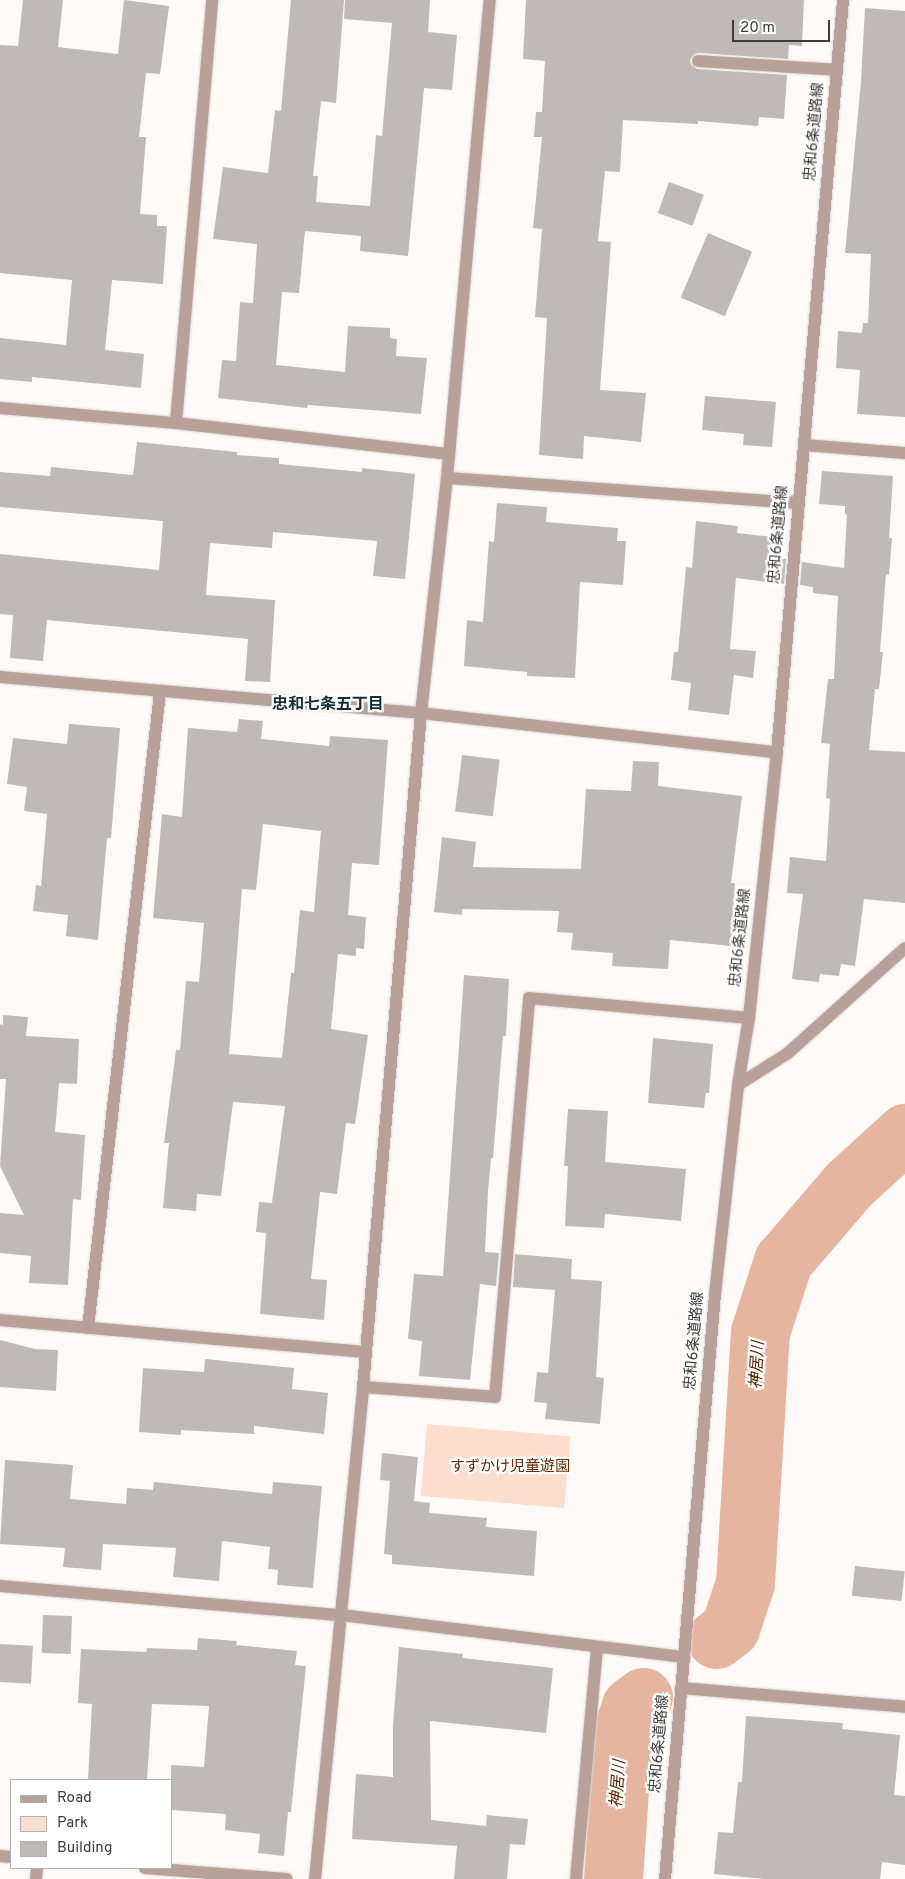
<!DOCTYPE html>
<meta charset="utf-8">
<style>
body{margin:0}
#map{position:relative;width:905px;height:1879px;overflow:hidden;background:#fffaf8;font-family:Overpass,"Noto Sans JP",sans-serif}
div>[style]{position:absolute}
.green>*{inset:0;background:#fdddce;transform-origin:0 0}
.river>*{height:59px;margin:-29.5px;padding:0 29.5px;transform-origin:29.5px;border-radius:29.5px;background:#e5b59f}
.building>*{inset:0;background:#bfbab7;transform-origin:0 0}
.roads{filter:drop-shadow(0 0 1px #dcd8d6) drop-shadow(0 0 1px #dcd8d6)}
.minor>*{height:12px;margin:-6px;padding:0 6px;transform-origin:6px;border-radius:6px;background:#b7a198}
span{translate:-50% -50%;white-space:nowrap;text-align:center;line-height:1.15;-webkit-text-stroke:4.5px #fff;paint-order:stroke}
.street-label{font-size:15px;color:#3e3c3b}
.park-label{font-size:15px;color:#632906}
.neighbourhood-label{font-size:16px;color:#122f3a;font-weight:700}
.water-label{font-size:16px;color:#5e2502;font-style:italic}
.legend{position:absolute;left:10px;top:1779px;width:162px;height:90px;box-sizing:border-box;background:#fff;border:1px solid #b2b1b1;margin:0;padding:6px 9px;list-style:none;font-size:15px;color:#3e3c3b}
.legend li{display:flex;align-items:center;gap:10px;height:25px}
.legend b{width:25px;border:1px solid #b2b1b1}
.scale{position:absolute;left:732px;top:20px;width:98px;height:22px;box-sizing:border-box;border:2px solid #3e3c3b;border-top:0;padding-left:6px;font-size:15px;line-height:18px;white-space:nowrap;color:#3e3c3b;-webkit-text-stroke:4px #fff;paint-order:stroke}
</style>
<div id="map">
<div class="green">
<div style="left:427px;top:1424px;width:144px;height:72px;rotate:5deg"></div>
</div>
<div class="river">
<div style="left:716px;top:1639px;width:18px;rotate:-38deg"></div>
<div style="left:730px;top:1628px;width:47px;rotate:-71.6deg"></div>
<div style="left:745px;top:1583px;width:251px;rotate:-86.6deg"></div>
<div style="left:760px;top:1332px;width:75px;rotate:-72.1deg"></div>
<div style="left:783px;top:1261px;width:101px;rotate:-49.4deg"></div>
<div style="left:849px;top:1184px;width:76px;rotate:-42.3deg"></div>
<div style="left:613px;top:1879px;width:150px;rotate:-86.2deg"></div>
<div style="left:623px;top:1729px;width:24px;rotate:-71deg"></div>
<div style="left:631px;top:1706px;width:15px;rotate:-37deg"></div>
</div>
<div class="building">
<div style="clip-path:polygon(23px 0,63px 0,58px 47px,118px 54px,124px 0,169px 6px,160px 74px,146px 73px,139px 137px,146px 137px,140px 214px,157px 215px,157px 226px,167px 226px,163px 284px,112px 280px,105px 350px,144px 354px,141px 388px,32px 377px,32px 382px,0 379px,0 338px,66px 345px,72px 280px,0 273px,0 45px,18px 46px)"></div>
<div style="clip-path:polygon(291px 0,344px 0,336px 103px,321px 101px,313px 176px,318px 176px,316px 202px,370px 206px,376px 135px,382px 136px,392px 23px,344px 19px,345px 0,430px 0,428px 32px,457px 35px,452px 90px,424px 88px,408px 256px,360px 251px,361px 236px,305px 231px,299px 293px,282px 292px,276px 365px,345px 372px,348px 326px,390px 328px,390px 338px,397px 339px,396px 356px,427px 358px,421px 414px,308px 405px,307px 408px,218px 398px,222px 360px,236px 361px,240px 302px,253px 303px,257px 244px,213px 239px,223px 167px,268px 173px,275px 110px,281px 111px)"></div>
<div style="clip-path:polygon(526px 0,804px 0,802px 46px,789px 45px,788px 59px,699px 53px,694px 54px,690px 60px,691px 65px,697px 69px,787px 75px,784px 119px,759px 117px,758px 126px,698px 121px,698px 124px,623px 120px,620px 172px,605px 171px,598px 241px,611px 242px,600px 390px,646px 393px,641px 442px,584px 436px,583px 459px,539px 455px,547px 318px,535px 317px,542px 229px,533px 228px,542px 137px,534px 137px,536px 112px,542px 112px,545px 61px,523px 59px)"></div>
<div style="clip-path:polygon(865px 8px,905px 11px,905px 417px,857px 414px,860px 370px,836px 368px,838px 331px,862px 333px,863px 323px,868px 323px,871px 254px,845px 253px,861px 81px)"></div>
<div style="left:669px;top:182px;width:37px;height:33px;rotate:20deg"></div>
<div style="left:708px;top:233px;width:48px;height:70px;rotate:23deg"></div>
<div style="clip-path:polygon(705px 396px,776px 402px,772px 447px,743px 445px,744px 434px,702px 430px)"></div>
<div style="clip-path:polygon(137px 442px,237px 452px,237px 455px,279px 458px,279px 464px,362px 472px,362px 468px,415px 474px,405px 579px,373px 576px,377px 541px,273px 532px,272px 548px,210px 543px,206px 595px,275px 600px,270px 682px,245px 681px,248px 639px,47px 620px,43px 661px,10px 658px,13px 615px,0 614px,0 554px,159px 570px,163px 521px,0 507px,0 472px,50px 476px,51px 467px,133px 475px)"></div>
<div style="clip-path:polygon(822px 471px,893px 476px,889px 538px,892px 538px,889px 575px,886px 574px,880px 652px,883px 652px,879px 689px,875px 689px,869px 750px,905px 752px,905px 903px,864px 899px,855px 966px,841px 964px,839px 976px,820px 974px,819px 982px,792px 979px,803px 894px,787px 893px,790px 857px,826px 861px,830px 799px,826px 798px,830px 744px,821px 743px,828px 679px,834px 679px,838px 596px,813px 593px,813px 587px,800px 585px,802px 562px,844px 568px,847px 515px,845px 514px,845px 506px,819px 504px)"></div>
<div style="clip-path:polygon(497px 503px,547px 507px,546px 522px,618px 528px,617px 541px,626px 541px,623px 585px,580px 582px,575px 678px,527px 676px,527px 672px,464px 666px,467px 620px,483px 622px,489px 541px,494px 542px)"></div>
<div style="clip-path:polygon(696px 521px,738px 526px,737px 533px,772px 537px,770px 557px,786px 559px,784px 584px,736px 578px,730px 649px,756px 651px,753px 678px,734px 675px,729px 715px,688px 710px,691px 683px,671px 680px,674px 652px,678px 652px,686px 567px,692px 568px)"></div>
<div style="clip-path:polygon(evenodd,239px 719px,263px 721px,261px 739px,329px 746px,330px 736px,388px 740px,379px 865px,352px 863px,348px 915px,366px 917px,364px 949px,356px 948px,356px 956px,338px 954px,331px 1029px,368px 1035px,355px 1124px,346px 1123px,337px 1194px,320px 1192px,311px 1279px,327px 1280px,324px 1320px,260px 1314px,266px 1233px,256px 1232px,259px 1202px,272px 1203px,285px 1106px,233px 1102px,221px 1196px,197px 1194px,196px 1211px,163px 1208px,169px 1143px,164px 1143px,176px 1050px,180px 1050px,186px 981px,199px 982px,204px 923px,153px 918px,162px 814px,182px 817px,188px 728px,237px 732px,239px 719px,263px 824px,321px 831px,314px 912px,300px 910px,294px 973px,291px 973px,282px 1058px,229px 1054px,242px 889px,256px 890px,263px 824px)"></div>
<div style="clip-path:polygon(69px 724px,120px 728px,111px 838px,107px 838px,98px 940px,66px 936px,68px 915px,33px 911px,36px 885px,41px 886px,47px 814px,24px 811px,27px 787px,7px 784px,13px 738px,67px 744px)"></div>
<div style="left:462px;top:755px;width:38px;height:57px;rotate:7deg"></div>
<div style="clip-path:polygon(633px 761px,659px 762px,658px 786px,742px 796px,731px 883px,735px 883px,731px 946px,670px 940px,668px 969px,612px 966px,613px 953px,571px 950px,573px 933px,557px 932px,559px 911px,462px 909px,462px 915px,434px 912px,442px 837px,476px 842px,473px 867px,581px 869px,586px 789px,631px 791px)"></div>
<div style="clip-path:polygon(464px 975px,509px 979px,506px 1036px,503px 1036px,493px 1158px,491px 1158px,488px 1192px,485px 1252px,499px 1253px,496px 1286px,480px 1284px,470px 1380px,419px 1376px,422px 1341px,408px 1339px,414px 1274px,443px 1276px)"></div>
<div style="clip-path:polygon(3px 1015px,28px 1017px,26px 1036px,79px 1039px,77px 1084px,59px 1083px,55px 1132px,85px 1135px,81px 1200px,73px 1199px,68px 1285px,29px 1283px,31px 1256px,0 1253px,0 1213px,24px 1215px,0 1166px,6px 1079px,0 1079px,0 1024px,3px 1025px)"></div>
<div style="clip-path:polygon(653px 1038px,713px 1044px,709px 1093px,706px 1093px,704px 1108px,648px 1103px)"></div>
<div style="clip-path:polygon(568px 1109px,608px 1111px,605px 1162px,686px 1169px,681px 1221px,605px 1214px,604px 1228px,565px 1226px,568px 1166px,564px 1166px)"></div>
<div style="clip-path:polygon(515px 1254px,572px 1259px,571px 1279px,602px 1281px,596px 1377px,604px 1378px,600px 1424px,545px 1419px,547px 1403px,534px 1402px,537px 1372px,548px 1373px,555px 1290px,513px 1287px)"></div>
<div style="clip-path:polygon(0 1340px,35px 1349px,58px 1350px,56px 1391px,0 1387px)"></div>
<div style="clip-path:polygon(205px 1359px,294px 1368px,292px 1389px,328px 1393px,324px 1434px,254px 1426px,254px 1434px,181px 1430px,181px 1435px,139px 1432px,143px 1368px,204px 1372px)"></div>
<div style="clip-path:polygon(382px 1453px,418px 1457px,414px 1501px,430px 1503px,429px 1513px,487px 1518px,486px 1527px,537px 1531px,534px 1576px,392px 1564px,392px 1555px,384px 1554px,390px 1481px,380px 1480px)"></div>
<div style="clip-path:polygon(5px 1460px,73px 1465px,70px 1499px,126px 1504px,127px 1488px,153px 1490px,154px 1482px,272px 1494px,273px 1482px,322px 1486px,313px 1588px,277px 1585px,278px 1570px,268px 1569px,270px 1547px,222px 1541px,219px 1581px,173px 1577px,176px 1548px,103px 1544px,101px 1570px,63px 1567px,65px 1548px,0 1544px)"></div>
<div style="left:855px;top:1566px;width:50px;height:30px;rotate:6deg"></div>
<div style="left:43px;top:1615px;width:29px;height:38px;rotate:2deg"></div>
<div style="clip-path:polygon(198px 1638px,237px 1641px,236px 1645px,297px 1651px,295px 1665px,306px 1666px,291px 1812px,288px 1812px,284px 1856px,258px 1853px,260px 1834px,225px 1830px,226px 1814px,171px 1810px,171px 1765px,204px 1767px,209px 1706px,152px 1704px,147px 1780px,88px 1780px,92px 1704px,78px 1703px,81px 1649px,146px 1652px,147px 1648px,197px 1650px)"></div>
<div style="left:0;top:1644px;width:33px;height:38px;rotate:3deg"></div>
<div style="clip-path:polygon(399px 1647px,463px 1654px,462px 1658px,553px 1668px,546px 1733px,430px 1721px,431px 1820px,486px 1826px,487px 1815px,528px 1819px,525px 1845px,510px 1844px,507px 1879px,454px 1879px,457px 1846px,352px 1839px,356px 1774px,393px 1777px,393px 1725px)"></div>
<div style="clip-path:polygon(746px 1716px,843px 1723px,842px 1729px,900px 1735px,894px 1795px,905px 1796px,905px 1865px,882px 1862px,880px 1879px,765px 1879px,714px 1874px,718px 1832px,733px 1833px,738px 1782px,742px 1782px)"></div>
</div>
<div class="roads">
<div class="minor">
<div style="left:698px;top:61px;width:139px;rotate:3.7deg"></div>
<div style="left:0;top:408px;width:177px;rotate:4.9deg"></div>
<div style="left:176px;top:423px;width:275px;rotate:6.5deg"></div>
<div style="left:176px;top:423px;width:425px;rotate:-85.1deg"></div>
<div style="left:804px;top:445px;width:101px;rotate:4.5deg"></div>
<div style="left:447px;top:478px;width:352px;rotate:4.1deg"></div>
<div style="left:0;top:677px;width:423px;rotate:4.9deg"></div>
<div style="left:421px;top:713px;width:358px;rotate:6.3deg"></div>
<div style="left:738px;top:1085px;width:59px;rotate:-32.6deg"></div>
<div style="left:788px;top:1053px;width:157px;rotate:-41.9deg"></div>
<div style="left:0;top:1320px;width:366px;rotate:5deg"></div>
<div style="left:88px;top:1328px;width:640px;rotate:-83.54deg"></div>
<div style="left:363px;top:1387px;width:132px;rotate:4.3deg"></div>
<div style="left:495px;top:1397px;width:400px;rotate:-85.1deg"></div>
<div style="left:529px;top:998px;width:221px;rotate:5.2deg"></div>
<div style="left:0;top:1586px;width:342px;rotate:4.9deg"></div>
<div style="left:341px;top:1615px;width:346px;rotate:7deg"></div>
<div style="left:681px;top:1688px;width:225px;rotate:4.8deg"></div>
<div style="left:0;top:1856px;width:11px;rotate:5deg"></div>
<div style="left:145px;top:1868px;width:142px;rotate:4.4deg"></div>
<div style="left:36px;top:1879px;width:11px;rotate:-85deg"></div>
<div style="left:315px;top:1879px;width:494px;rotate:-84.4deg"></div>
<div style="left:363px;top:1387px;width:676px;rotate:-85.08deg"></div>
<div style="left:421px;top:713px;width:236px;rotate:-83.7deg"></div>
<div style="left:447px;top:478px;width:480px;rotate:-84.9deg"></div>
<div style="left:576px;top:1879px;width:233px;rotate:-84.8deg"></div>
<div style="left:665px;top:1879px;width:587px;rotate:-85.11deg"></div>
<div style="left:715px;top:1294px;width:210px;rotate:-83.7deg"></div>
<div style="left:738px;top:1085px;width:68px;rotate:-80.7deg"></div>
<div style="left:749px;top:1018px;width:267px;rotate:-84deg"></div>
<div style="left:777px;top:752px;width:755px;rotate:-84.98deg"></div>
</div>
</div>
<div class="street-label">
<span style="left:815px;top:132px;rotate:-85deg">忠和6条道路線</span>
<span style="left:779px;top:535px;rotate:-85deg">忠和6条道路線</span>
<span style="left:741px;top:938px;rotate:-84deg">忠和6条道路線</span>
<span style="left:695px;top:1341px;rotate:-85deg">忠和6条道路線</span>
<span style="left:660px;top:1744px;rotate:-85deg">忠和6条道路線</span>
</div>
<div class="park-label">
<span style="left:510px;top:1468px">すずかけ児童遊園</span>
</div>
<div class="neighbourhood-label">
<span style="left:328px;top:705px">忠和七条五丁目</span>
</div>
<div class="water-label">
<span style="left:758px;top:1365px;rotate:-87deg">神居川</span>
<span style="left:619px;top:1784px;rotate:-86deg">神居川</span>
</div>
<ul class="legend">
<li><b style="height:6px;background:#b7a198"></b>Road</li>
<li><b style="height:14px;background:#fdddce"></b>Park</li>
<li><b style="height:14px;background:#bfbab7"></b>Building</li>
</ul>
<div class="scale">20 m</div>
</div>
